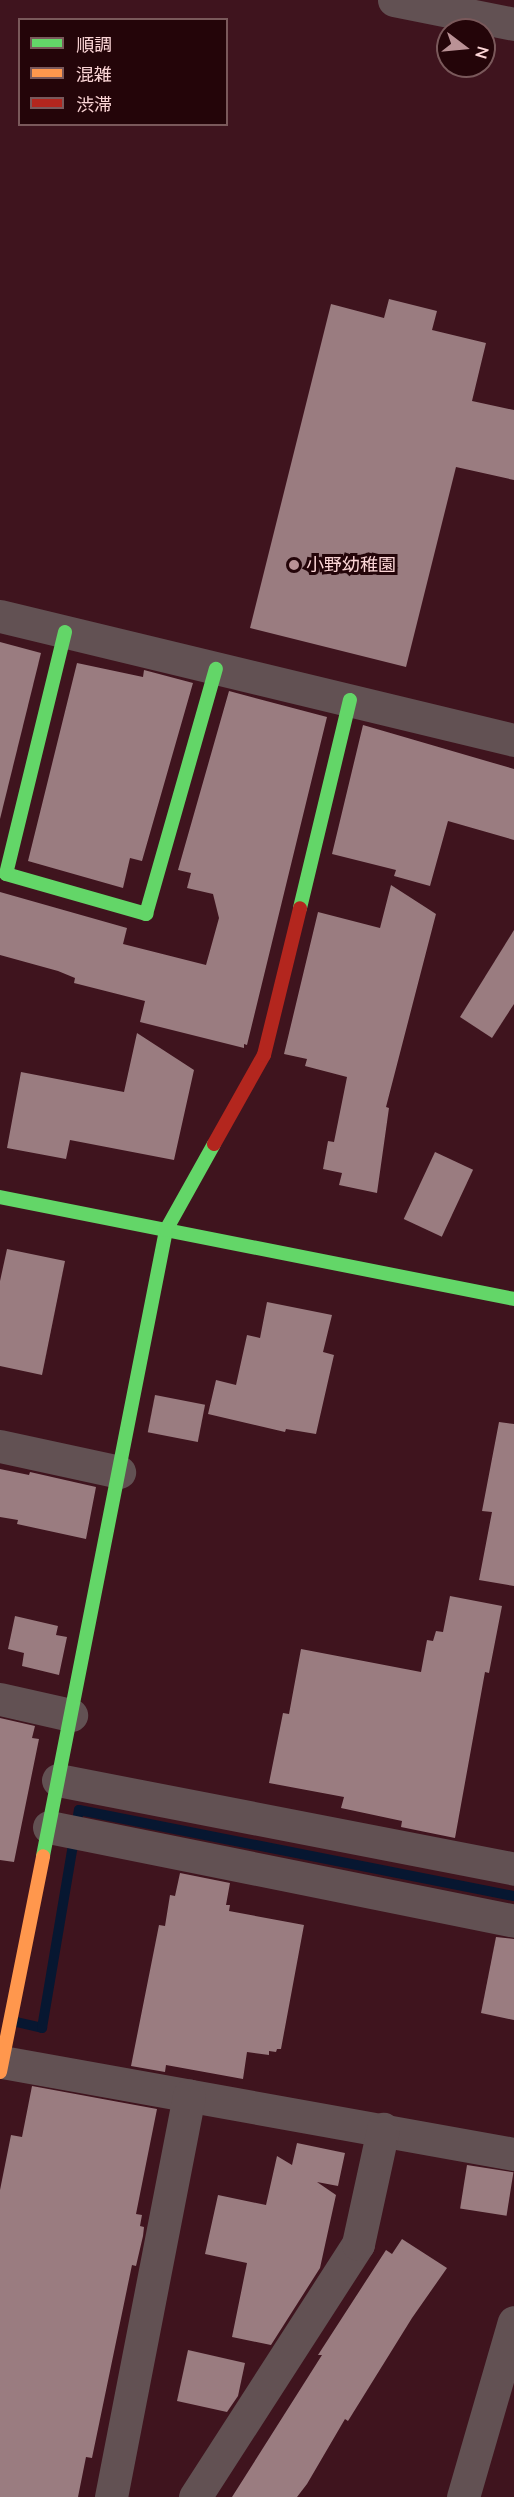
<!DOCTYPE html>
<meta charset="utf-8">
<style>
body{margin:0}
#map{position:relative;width:514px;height:2497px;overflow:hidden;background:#3f141e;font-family:"Nunito Sans","Noto Sans JP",sans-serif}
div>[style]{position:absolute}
.stream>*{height:10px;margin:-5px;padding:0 5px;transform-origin:5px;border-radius:5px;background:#071731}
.building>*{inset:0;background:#9a7c80;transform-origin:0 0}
.street>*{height:33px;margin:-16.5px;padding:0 16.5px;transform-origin:16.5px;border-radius:16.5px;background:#625153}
.fast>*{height:14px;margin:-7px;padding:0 7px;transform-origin:7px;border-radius:7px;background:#63d668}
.slow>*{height:14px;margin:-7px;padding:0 7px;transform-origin:7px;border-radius:7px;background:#ff974d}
.jam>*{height:14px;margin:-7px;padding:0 7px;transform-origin:7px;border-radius:7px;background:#b3261e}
.dots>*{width:16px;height:16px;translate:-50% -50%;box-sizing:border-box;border:3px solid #240509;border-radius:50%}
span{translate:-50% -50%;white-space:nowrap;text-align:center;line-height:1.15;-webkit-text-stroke:6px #240509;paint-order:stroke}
.poi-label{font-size:18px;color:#fcd6d7}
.left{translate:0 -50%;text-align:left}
.legend{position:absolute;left:18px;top:18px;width:210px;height:108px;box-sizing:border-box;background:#240509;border:2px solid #7a595b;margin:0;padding:8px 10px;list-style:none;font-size:18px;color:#fcd6d7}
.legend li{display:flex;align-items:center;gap:12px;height:30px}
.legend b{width:30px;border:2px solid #7a595b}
.north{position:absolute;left:436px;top:18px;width:60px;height:60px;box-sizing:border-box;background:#240509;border:2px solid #7a595b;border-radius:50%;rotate:106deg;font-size:16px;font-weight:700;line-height:24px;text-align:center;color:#fcd6d7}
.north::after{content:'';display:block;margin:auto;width:21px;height:27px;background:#ba9296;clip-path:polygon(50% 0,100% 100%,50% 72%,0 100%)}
</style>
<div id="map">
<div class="stream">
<div style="left:12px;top:2021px;width:31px;rotate:13deg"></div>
<div style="left:42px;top:2028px;width:221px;rotate:-80.4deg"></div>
<div style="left:79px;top:1810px;width:443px;rotate:11.2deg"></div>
</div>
<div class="building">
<div style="clip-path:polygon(389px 299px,437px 311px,432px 330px,486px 343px,472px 401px,514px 410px,514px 480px,456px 467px,406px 667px,250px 628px,331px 304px,384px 318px)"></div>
<div style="clip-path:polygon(0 642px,41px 653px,0 819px)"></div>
<div style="clip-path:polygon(77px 663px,143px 677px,144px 670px,193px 683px,142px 861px,130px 858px,123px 888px,28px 861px)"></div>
<div style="clip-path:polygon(229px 691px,327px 717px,247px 1045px,244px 1044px,244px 1048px,140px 1022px,145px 1001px,74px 983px,75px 978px,58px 971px,0 955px,0 892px,127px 928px,123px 944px,206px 965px,219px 918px,213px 894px,187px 888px,191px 873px,178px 870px)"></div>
<div style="clip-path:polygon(363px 725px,514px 769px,514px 840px,448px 821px,430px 886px,394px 876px,396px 870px,332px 854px)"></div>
<div style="clip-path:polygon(391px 885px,436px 914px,386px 1107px,389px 1108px,377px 1193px,339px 1185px,342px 1173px,323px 1169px,328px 1141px,334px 1142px,347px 1077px,305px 1066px,307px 1059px,284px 1054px,318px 912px,380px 928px)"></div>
<div style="clip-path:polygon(514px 930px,514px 1004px,492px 1038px,460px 1017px)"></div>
<div style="clip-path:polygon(137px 1033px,194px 1070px,174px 1160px,70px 1140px,66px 1159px,7px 1148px,21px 1072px,124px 1092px)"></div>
<div style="left:435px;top:1152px;width:42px;height:74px;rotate:25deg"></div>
<div style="clip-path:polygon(7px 1249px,65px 1261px,42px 1375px,0 1366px,0 1281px)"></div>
<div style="clip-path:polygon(267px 1302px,332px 1315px,323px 1352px,334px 1355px,316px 1434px,286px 1429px,285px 1432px,208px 1414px,216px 1380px,236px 1385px,247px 1335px,260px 1338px)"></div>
<div style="left:155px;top:1395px;width:51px;height:38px;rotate:11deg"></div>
<div style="clip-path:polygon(499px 1422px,514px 1424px,514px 1586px,479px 1580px,492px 1512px,482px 1511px)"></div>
<div style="clip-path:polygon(0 1469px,29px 1475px,30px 1472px,96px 1487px,86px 1539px,17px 1524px,18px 1520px,0 1517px)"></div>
<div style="clip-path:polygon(450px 1596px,502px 1606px,489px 1673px,485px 1672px,455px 1838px,401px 1827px,402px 1821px,341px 1808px,344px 1797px,269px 1783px,283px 1713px,289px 1714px,301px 1649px,421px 1672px,427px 1640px,433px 1641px,436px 1631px,443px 1632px)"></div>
<div style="clip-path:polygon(15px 1616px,58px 1626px,56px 1635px,67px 1637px,59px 1675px,22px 1666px,24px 1653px,8px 1649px)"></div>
<div style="clip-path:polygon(0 1718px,35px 1726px,32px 1738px,39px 1739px,14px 1862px,0 1860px)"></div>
<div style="clip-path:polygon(180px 1873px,230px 1883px,226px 1905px,230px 1905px,229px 1911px,304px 1925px,281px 2049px,277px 2049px,276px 2052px,269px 2051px,269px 2055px,247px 2052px,243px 2079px,166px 2065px,165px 2072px,131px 2066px,159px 1925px,165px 1926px,170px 1895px,175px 1896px)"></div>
<div style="clip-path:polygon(496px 1937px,514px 1939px,514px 2020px,481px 2013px)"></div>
<div style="clip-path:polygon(32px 2086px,157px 2109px,136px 2214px,142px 2215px,140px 2226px,144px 2227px,143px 2236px,136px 2266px,132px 2265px,92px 2458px,86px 2457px,78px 2497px,0 2497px,0 2190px,11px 2135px,22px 2137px)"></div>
<div style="clip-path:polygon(297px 2143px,345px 2153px,338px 2186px,317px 2182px,336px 2195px,320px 2268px,271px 2345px,232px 2337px,247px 2263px,205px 2254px,218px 2195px,266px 2205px,277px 2156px,292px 2165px)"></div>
<div style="left:467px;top:2165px;width:47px;height:44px;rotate:9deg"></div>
<div style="clip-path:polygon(402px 2239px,447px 2268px,412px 2318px,348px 2421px,345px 2419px,307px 2484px,297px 2497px,232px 2497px,322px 2355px,318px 2355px,386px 2250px,392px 2254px)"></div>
<div style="clip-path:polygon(188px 2350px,245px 2363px,238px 2396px,227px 2412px,177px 2401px)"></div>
</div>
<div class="street">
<div style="left:394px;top:0;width:122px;rotate:11.3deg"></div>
<div style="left:0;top:616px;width:529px;rotate:13.56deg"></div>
<div style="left:0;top:1446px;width:122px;rotate:12.3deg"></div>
<div style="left:0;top:1699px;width:73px;rotate:12.7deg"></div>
<div style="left:58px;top:1780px;width:465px;rotate:11deg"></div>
<div style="left:49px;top:1827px;width:474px;rotate:11.4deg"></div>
<div style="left:2px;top:2062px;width:520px;rotate:10.19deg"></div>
<div style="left:111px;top:2497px;width:409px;rotate:-79deg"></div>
<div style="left:195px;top:2497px;width:301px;rotate:-57.2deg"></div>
<div style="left:358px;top:2244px;width:118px;rotate:-77.7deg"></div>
<div style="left:463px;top:2497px;width:182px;rotate:-73.8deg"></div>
</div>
<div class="fast">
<div style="left:65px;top:632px;width:249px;rotate:103.7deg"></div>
<div style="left:6px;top:874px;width:146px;rotate:15.9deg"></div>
<div style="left:146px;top:914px;width:255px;rotate:-74.1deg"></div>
<div style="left:300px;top:908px;width:214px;rotate:-76.5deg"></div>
<div style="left:0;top:1197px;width:524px;rotate:11.22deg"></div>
<div style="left:43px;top:1856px;width:638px;rotate:-78.88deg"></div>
<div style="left:166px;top:1230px;width:98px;rotate:-60.8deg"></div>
</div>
<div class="slow">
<div style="left:0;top:2072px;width:220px;rotate:-78.7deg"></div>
</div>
<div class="jam">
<div style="left:214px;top:1144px;width:102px;rotate:-60.7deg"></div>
<div style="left:264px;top:1055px;width:151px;rotate:-76.2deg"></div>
</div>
<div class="dots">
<div style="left:294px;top:565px;background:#ba9296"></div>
</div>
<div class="poi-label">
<span class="left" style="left:306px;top:565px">小野幼稚園</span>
</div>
<ul class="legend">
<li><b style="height:8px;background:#63d668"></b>順調</li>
<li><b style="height:8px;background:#ff974d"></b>混雑</li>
<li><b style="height:8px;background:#b3261e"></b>渋滞</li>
</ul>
<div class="north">N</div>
</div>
